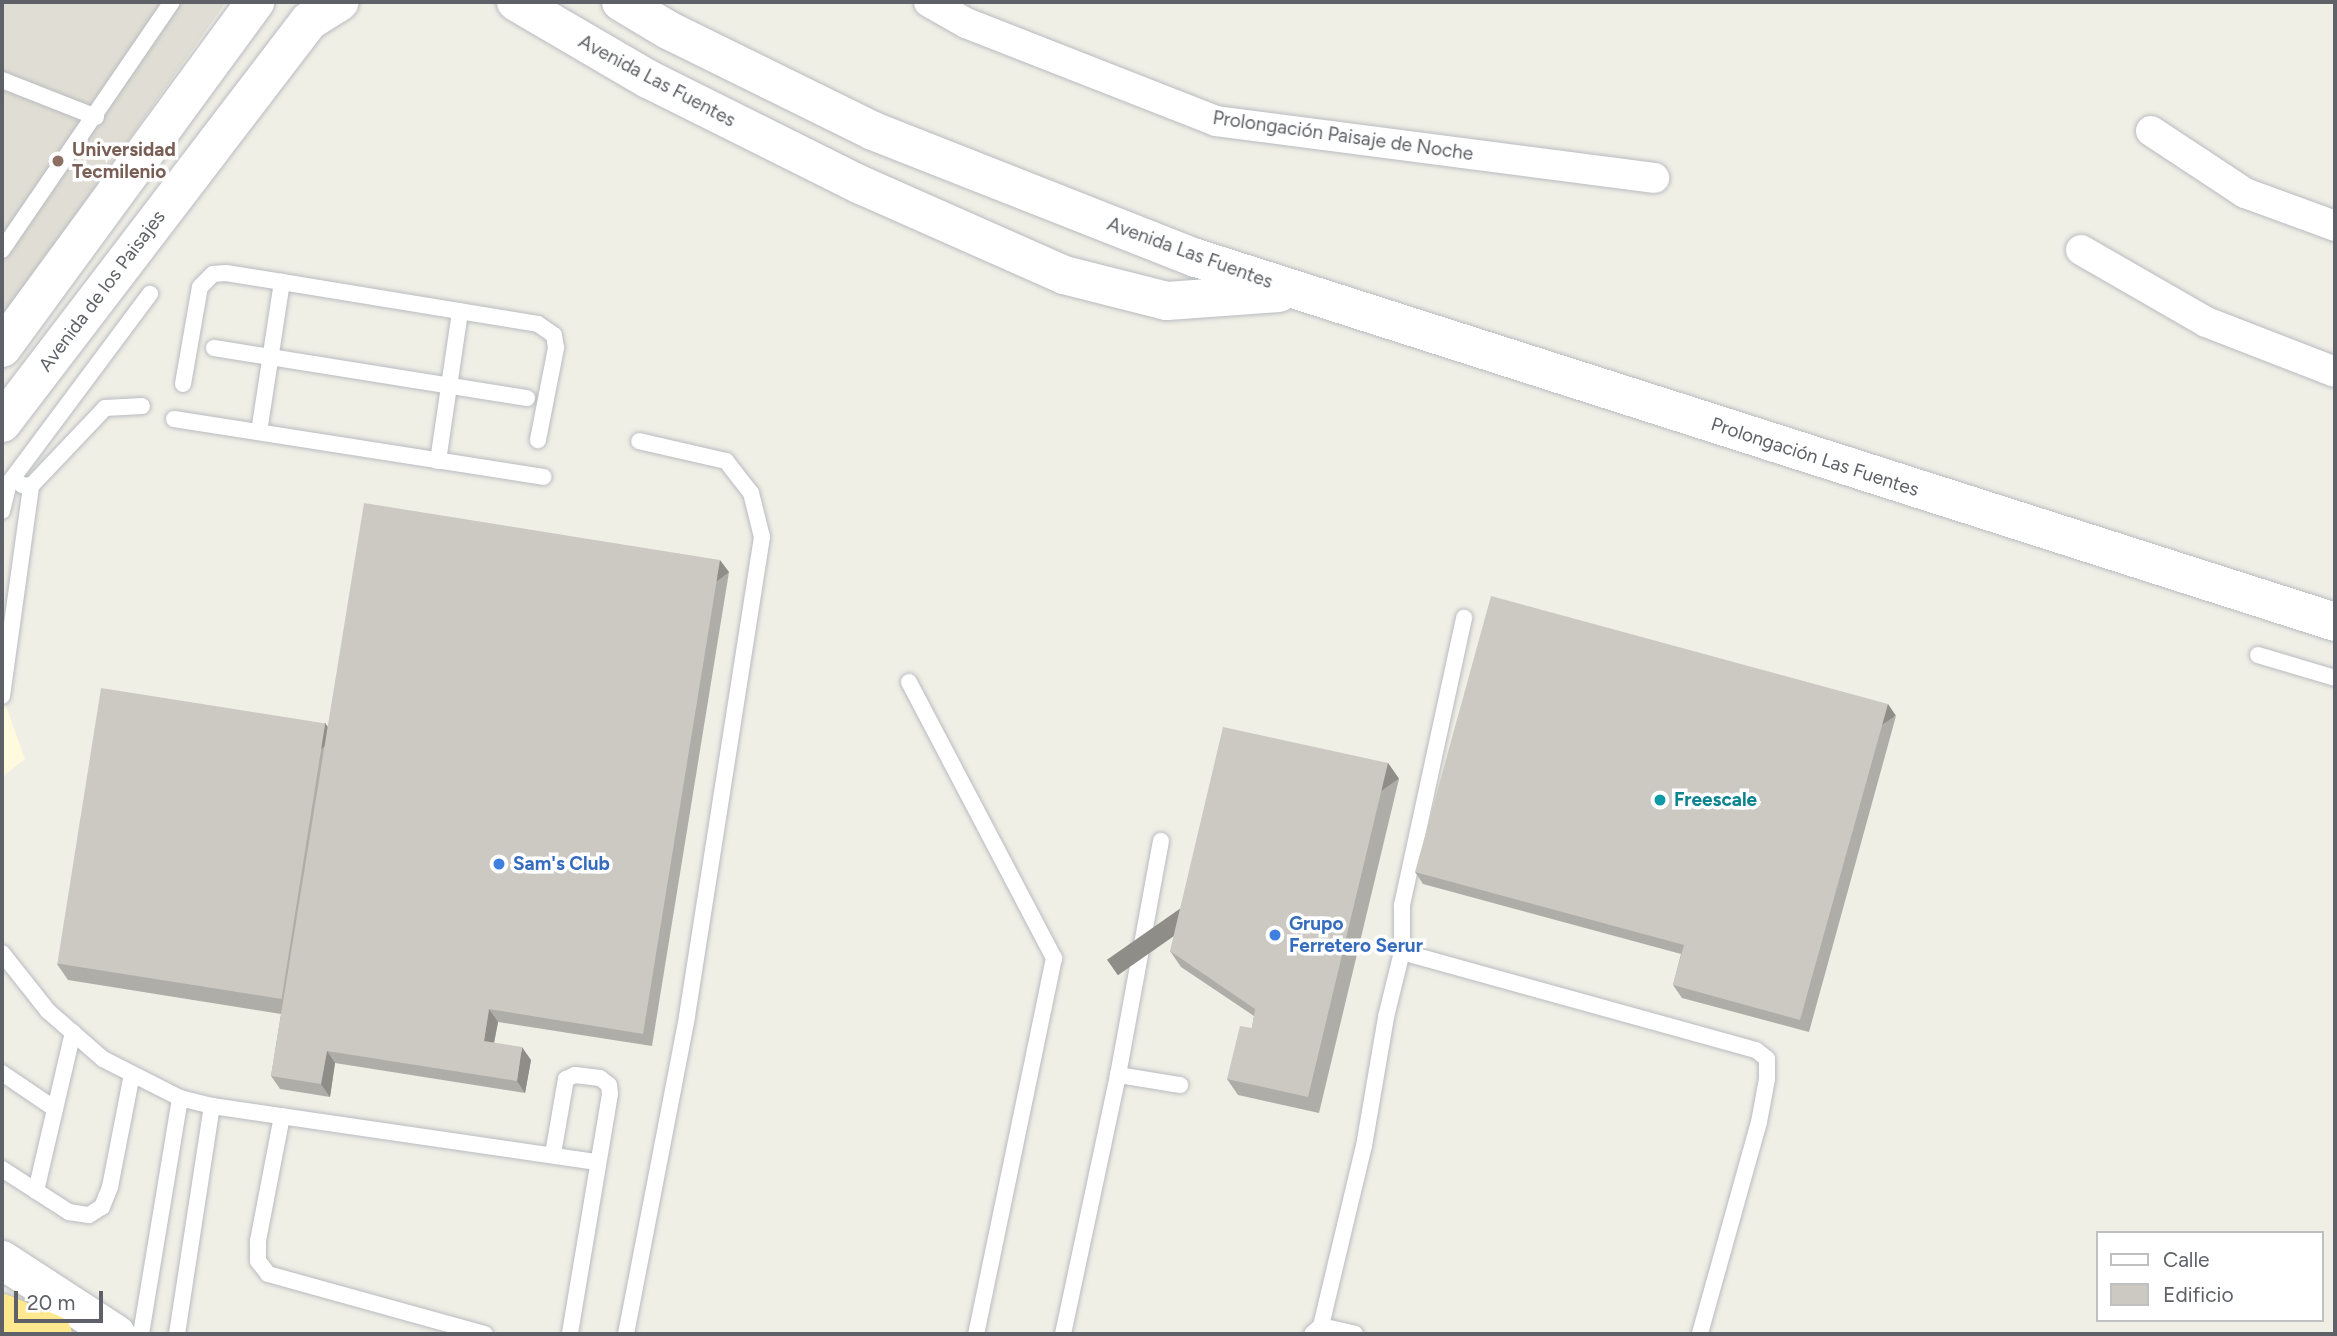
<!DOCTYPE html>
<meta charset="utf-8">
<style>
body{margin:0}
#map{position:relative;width:2337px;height:1336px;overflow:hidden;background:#f0efe6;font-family:Figtree,sans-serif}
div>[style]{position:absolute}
.commercial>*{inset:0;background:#fff9dd}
.education>*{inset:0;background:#e0ded4}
.roads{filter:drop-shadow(0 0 2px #b8bbc0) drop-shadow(0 0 2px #b8bbc0)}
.lane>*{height:16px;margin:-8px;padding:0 8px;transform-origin:8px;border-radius:8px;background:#fff}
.street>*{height:30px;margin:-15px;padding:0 15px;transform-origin:15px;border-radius:15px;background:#fff}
.secondary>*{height:38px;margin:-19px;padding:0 19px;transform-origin:19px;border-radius:19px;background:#fff}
.highway>*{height:38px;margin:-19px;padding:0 19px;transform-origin:19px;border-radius:19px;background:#ffe88e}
.wall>*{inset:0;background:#afada8}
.shaded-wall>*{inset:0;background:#8f8d88;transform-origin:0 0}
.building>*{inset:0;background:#ccc9c3;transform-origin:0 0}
.dots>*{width:19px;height:19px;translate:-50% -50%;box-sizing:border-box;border:4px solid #fff;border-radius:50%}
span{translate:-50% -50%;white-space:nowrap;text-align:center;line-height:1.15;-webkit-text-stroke:7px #fff;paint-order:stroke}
.street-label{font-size:19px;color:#5e6167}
.education-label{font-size:19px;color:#785e54;font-weight:700}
.left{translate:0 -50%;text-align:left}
.culture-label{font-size:19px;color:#0d838f;font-weight:700}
.shop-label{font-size:19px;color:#366cbe;font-weight:700}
.frame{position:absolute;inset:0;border:4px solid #5e6167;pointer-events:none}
.legend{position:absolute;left:2096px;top:1231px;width:228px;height:91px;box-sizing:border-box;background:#fff;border:2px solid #bfc0c2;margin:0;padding:9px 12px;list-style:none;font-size:21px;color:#5e6167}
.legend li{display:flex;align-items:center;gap:14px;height:35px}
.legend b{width:35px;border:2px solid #bfc0c2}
.scale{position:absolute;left:14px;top:1291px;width:89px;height:32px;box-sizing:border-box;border:4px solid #5e6167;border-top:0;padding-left:9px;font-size:21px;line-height:24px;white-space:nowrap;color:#5e6167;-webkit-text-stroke:5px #fff;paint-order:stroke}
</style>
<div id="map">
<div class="commercial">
<div style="clip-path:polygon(2px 695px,25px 759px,2px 777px)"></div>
</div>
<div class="education">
<div style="clip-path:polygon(2px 2px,226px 2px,2px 319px)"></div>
</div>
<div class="roads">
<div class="lane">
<div style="left:2px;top:80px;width:101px;rotate:21.5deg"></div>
<div style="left:2px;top:250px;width:301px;rotate:-55.6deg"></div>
<div style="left:214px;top:348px;width:317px;rotate:9.1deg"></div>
<div style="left:183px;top:384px;width:98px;rotate:-80.1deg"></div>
<div style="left:200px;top:287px;width:18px;rotate:-45deg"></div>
<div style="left:213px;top:274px;width:13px;rotate:-4deg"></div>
<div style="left:226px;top:273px;width:57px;rotate:9.1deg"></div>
<div style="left:282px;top:282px;width:259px;rotate:9.3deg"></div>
<div style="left:538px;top:324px;width:19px;rotate:35deg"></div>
<div style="left:554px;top:335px;width:13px;rotate:81deg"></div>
<div style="left:556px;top:348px;width:94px;rotate:101.1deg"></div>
<div style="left:174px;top:419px;width:374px;rotate:8.9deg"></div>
<div style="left:259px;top:432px;width:152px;rotate:-81.3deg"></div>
<div style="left:438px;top:461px;width:151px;rotate:-81.6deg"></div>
<div style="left:22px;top:485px;width:9px;rotate:6deg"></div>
<div style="left:31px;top:486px;width:108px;rotate:-46.5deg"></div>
<div style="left:105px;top:408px;width:37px;rotate:-3deg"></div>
<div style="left:2px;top:511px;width:29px;rotate:-76deg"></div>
<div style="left:9px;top:483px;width:236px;rotate:-53.3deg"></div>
<div style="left:2258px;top:655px;width:80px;rotate:16.6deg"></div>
<div style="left:909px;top:682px;width:312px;rotate:62.3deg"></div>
<div style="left:1054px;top:958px;width:384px;rotate:101.7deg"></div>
<div style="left:2px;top:696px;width:212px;rotate:-82.1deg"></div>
<div style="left:1402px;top:952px;width:367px;rotate:15.5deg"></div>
<div style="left:1756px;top:1050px;width:14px;rotate:39deg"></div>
<div style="left:1767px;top:1059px;width:20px;rotate:90deg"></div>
<div style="left:1767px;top:1079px;width:44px;rotate:100.5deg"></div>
<div style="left:1759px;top:1122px;width:220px;rotate:105.6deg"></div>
<div style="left:2px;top:953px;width:74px;rotate:51.6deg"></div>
<div style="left:48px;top:1011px;width:73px;rotate:41.1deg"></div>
<div style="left:103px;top:1059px;width:86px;rotate:26.9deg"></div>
<div style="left:180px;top:1098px;width:33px;rotate:14deg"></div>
<div style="left:212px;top:1106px;width:389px;rotate:8.3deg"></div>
<div style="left:2px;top:1073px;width:64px;rotate:34.2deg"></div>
<div style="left:1118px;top:1075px;width:63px;rotate:9.2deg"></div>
<div style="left:282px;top:1116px;width:127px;rotate:100.9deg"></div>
<div style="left:258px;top:1241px;width:20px;rotate:90deg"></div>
<div style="left:258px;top:1261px;width:16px;rotate:52deg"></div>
<div style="left:268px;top:1274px;width:225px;rotate:15.5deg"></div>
<div style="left:553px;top:1154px;width:76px;rotate:-80.2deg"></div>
<div style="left:566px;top:1079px;width:10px;rotate:-24deg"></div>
<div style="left:575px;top:1075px;width:25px;rotate:7deg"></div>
<div style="left:600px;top:1078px;width:11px;rotate:38deg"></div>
<div style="left:609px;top:1085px;width:9px;rotate:84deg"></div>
<div style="left:610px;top:1094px;width:243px;rotate:99.5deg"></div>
<div style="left:2px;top:1169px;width:80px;rotate:32.7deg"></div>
<div style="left:69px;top:1212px;width:20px;rotate:9deg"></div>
<div style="left:89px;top:1215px;width:15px;rotate:-32deg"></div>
<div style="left:102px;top:1207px;width:22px;rotate:-68deg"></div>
<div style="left:110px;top:1187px;width:115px;rotate:-79deg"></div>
<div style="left:36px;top:1191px;width:163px;rotate:-76.9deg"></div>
<div style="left:1321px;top:1326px;width:35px;rotate:13deg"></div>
<div style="left:141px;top:1334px;width:239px;rotate:-80.6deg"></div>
<div style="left:177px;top:1334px;width:231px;rotate:-81.3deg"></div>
<div style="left:626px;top:1334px;width:324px;rotate:-79.1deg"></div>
<div style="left:687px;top:1016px;width:485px;rotate:-81.1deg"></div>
<div style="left:762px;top:537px;width:45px;rotate:-104deg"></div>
<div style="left:751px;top:493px;width:41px;rotate:-128deg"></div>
<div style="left:726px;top:461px;width:89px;rotate:-167.1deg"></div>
<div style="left:1063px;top:1334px;width:265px;rotate:-78deg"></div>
<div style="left:1118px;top:1075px;width:238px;rotate:-79.6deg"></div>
<div style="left:1312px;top:1334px;width:12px;rotate:-42deg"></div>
<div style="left:1321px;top:1326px;width:185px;rotate:-76.6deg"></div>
<div style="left:1364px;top:1146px;width:131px;rotate:-80.3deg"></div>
<div style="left:1386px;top:1017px;width:67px;rotate:-76.2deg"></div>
<div style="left:1402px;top:952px;width:47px;rotate:-90deg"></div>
<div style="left:1402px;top:905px;width:294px;rotate:-77.8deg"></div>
</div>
<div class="street">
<div style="left:929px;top:2px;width:43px;rotate:29.6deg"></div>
<div style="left:966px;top:23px;width:269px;rotate:21.4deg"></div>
<div style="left:1216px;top:121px;width:442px;rotate:7.4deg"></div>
<div style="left:2151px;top:131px;width:113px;rotate:33.4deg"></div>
<div style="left:2245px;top:193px;width:96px;rotate:20.1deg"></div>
<div style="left:2081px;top:250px;width:144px;rotate:29.9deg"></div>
<div style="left:2206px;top:322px;width:138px;rotate:21.2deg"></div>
</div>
<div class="secondary">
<div style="left:516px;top:2px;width:153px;rotate:30.3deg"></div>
<div style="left:648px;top:79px;width:238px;rotate:26.5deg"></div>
<div style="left:861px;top:185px;width:222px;rotate:23.9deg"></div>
<div style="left:1064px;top:275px;width:106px;rotate:14.2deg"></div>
<div style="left:1167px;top:301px;width:112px;rotate:-4.1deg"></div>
<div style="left:621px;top:2px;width:55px;rotate:30.8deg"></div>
<div style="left:668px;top:30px;width:229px;rotate:26.2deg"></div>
<div style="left:873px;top:131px;width:347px;rotate:21.5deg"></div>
<div style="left:1196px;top:258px;width:1196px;rotate:17.72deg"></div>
<div style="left:2px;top:348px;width:429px;rotate:-53.8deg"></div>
<div style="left:2px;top:423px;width:506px;rotate:-52.63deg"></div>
<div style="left:309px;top:21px;width:36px;rotate:-32deg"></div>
<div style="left:2px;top:1260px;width:136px;rotate:33deg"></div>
</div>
<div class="highway">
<div style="left:2px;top:1313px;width:55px;rotate:22.4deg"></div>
</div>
</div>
<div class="wall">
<div style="clip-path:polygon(729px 572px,652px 1046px,498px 1022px,494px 1043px,531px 1060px,525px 1093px,335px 1063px,330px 1097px,280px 1089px,271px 1076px,281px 1014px,68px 980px,57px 964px,325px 723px,328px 727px)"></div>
<div style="clip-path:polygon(1896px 716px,1809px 1032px,1682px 998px,1673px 985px,1681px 954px,1423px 884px,1415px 872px)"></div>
<div style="clip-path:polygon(1388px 763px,1399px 779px,1319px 1113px,1238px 1095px,1227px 1079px,1252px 1028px,1254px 1016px,1181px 967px,1170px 951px)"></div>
</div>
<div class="shaded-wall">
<div style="left:720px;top:560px;width:15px;height:480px;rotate:53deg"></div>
<div style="left:1888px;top:704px;width:14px;height:328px;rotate:56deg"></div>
<div style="left:325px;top:723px;width:19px;height:280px;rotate:55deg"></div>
<div style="left:1388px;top:763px;width:19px;height:343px;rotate:55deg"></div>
<div style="clip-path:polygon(489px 1009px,498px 1022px,492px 1053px,484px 1041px)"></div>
<div style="clip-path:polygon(522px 1047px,531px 1060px,525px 1093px,517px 1081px)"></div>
<div style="clip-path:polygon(327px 1051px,335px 1063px,330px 1097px,321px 1084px)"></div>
</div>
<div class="building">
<div style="clip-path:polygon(364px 503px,720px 560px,643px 1034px,489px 1009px,484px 1041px,522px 1047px,517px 1081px,327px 1051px,321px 1084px,271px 1076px)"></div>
<div style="clip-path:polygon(1491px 596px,1888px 704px,1800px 1020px,1673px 985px,1684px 945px,1415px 872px)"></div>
<div style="left:101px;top:688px;width:227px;height:279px;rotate:9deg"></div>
<div style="clip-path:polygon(1223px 727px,1388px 763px,1308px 1097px,1227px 1079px,1240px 1026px,1252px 1028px,1255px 1009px,1170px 951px)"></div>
</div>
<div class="dots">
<div style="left:58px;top:161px;background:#8d6e63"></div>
<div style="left:1660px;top:800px;background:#0f9aa8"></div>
<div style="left:499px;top:864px;background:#3f7fe0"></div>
<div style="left:1275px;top:935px;background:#3f7fe0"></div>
</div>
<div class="street-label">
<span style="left:657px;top:81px;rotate:28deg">Avenida Las Fuentes</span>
<span style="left:1343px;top:136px;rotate:8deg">Prolongación Paisaje de Noche</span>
<span style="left:1190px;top:253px;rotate:20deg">Avenida Las Fuentes</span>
<span style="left:102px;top:291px;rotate:-53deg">Avenida de los Paisajes</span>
<span style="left:1815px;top:457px;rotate:18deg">Prolongación Las Fuentes</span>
</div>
<div class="education-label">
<span class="left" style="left:72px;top:161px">Universidad<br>Tecmilenio</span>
</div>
<div class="culture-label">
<span class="left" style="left:1674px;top:800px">Freescale</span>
</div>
<div class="shop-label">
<span class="left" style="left:513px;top:864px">Sam's Club</span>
<span class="left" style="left:1289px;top:935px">Grupo<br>Ferretero Serur</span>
</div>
<div class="frame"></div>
<ul class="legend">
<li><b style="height:9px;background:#fff"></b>Calle</li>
<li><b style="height:19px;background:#ccc9c3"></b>Edificio</li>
</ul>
<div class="scale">20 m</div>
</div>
